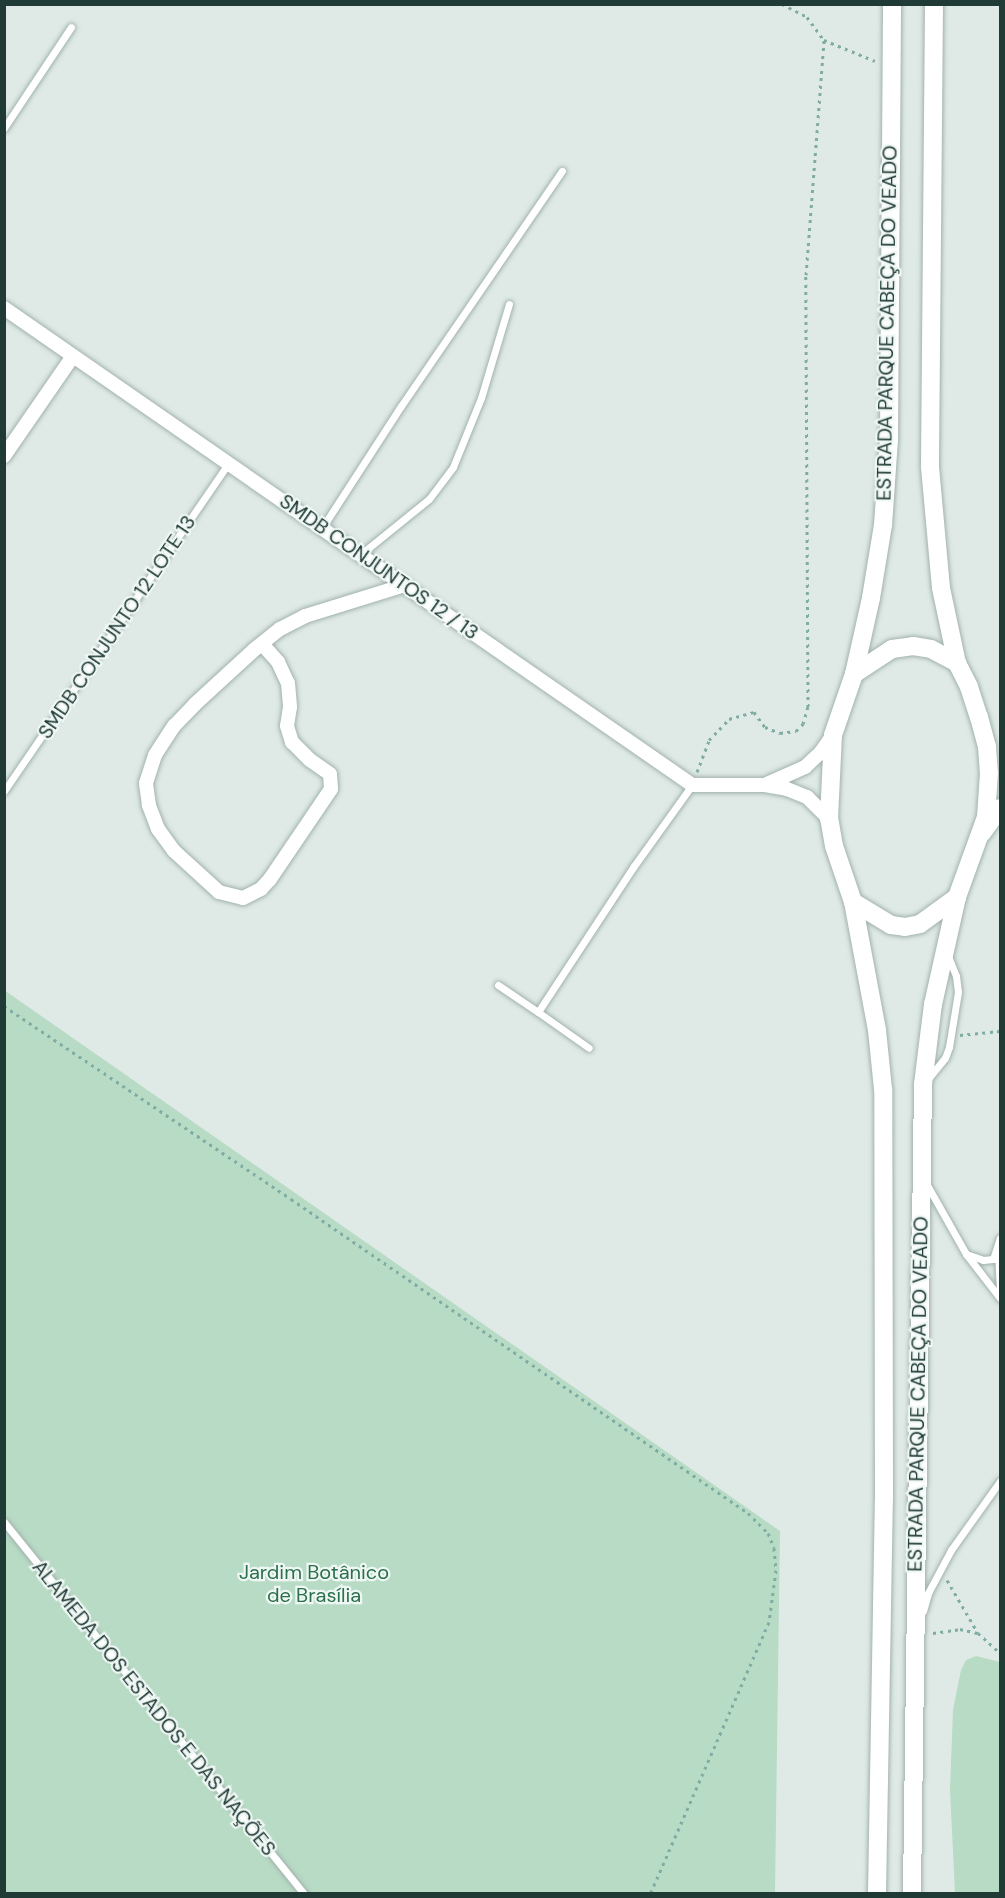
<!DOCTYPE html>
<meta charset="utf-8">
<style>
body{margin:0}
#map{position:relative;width:1005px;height:1898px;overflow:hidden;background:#dfeae6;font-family:"DM Sans",sans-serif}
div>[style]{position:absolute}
.green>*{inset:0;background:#b8dbc5}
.path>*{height:3px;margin-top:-1.5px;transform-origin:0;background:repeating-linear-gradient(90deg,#80ada3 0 3px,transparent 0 7.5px)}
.roads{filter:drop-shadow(0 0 2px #a2b2ad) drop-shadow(0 0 2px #a2b2ad)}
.service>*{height:7px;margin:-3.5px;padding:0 3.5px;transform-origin:3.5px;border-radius:3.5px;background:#fff}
.minor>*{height:14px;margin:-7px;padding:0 7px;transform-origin:7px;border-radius:7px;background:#fff}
.tertiary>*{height:18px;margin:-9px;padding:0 9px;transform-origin:9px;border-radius:9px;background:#fff}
.secondary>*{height:18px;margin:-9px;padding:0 9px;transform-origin:9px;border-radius:9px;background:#fff}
span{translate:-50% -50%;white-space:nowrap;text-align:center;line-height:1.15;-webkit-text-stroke:4.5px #eff7f4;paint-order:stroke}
.street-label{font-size:20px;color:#203a35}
.park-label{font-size:20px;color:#2b704c}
.frame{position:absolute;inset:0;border:6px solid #203a35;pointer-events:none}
</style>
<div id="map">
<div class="green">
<div style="clip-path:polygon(4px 990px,780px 1531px,775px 1893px,5px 1893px)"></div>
<div style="clip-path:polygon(976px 1656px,1000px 1662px,1000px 1893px,955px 1893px,950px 1790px,953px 1710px,961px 1670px,966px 1660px)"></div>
</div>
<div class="path">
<div style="left:782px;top:4px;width:28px;rotate:27deg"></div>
<div style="left:807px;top:17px;width:29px;rotate:54deg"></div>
<div style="left:824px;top:40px;width:55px;rotate:22.4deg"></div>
<div style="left:697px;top:772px;width:34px;rotate:-69deg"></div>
<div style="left:709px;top:740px;width:29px;rotate:-46deg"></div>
<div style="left:729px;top:719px;width:26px;rotate:-16deg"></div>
<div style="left:754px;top:712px;width:19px;rotate:54deg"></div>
<div style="left:765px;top:727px;width:16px;rotate:22deg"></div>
<div style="left:780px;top:733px;width:16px;rotate:-7deg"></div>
<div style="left:796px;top:731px;width:10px;rotate:-45deg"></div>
<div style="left:803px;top:724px;width:18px;rotate:-74deg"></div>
<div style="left:808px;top:707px;width:432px;rotate:-90.3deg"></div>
<div style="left:806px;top:275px;width:236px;rotate:-85.6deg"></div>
<div style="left:4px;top:1006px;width:346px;rotate:33.9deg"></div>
<div style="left:291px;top:1199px;width:554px;rotate:34.49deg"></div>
<div style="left:748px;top:1513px;width:28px;rotate:45deg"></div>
<div style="left:768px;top:1533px;width:16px;rotate:68deg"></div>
<div style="left:774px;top:1548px;width:22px;rotate:85deg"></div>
<div style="left:776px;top:1570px;width:52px;rotate:97.7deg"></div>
<div style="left:769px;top:1622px;width:297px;rotate:113.6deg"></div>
<div style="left:960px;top:1035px;width:40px;rotate:-5.7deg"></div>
<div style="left:947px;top:1580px;width:61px;rotate:59.7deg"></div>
<div style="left:933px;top:1633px;width:27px;rotate:-8deg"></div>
<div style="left:960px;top:1629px;width:18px;rotate:13deg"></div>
<div style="left:978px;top:1633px;width:30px;rotate:42deg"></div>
</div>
<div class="roads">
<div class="service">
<div style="left:4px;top:128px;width:121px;rotate:-56.4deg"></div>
<div style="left:322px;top:528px;width:145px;rotate:-57.1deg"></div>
<div style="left:401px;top:406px;width:285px;rotate:-55.6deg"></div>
<div style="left:361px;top:554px;width:87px;rotate:-39deg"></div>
<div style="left:429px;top:499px;width:40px;rotate:-53deg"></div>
<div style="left:453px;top:467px;width:74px;rotate:-67.9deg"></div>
<div style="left:481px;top:398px;width:98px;rotate:-73.4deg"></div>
<div style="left:4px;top:791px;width:398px;rotate:-55.6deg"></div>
<div style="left:498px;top:985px;width:48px;rotate:34deg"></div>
<div style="left:538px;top:1012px;width:175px;rotate:-56.7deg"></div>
<div style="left:634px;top:866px;width:100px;rotate:-54.4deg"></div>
<div style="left:538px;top:1012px;width:62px;rotate:35.2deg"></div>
<div style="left:927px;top:1080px;width:28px;rotate:-51deg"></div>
<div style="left:945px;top:1058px;width:12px;rotate:-70deg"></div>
<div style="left:949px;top:1047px;width:56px;rotate:-80.7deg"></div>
<div style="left:958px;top:992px;width:16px;rotate:-97deg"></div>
<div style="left:956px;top:976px;width:22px;rotate:-112deg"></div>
<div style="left:927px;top:1185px;width:79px;rotate:60.5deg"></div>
<div style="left:966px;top:1254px;width:56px;rotate:52.3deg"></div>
<div style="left:998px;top:1252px;width:37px;rotate:87deg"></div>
<div style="left:966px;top:1254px;width:18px;rotate:19deg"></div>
<div style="left:983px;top:1260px;width:10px;rotate:-6deg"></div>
<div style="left:993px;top:1259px;width:22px;rotate:-72deg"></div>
<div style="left:4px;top:1522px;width:478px;rotate:51.1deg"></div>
<div style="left:923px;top:1611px;width:19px;rotate:-74deg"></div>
<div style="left:928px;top:1593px;width:49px;rotate:-61.9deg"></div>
<div style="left:951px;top:1550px;width:85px;rotate:-54.6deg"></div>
</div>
<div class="minor">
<div style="left:4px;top:308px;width:837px;rotate:34.73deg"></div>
<div style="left:692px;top:785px;width:73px"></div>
<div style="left:765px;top:785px;width:22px;rotate:10deg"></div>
<div style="left:787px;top:789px;width:22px;rotate:22deg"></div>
<div style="left:807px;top:797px;width:31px;rotate:45deg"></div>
<div style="left:4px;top:456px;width:121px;rotate:-55.4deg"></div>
<div style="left:262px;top:644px;width:24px;rotate:48deg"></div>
<div style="left:278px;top:662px;width:23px;rotate:65deg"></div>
<div style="left:288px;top:683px;width:24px;rotate:85deg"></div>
<div style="left:290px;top:707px;width:19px;rotate:99deg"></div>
<div style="left:287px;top:726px;width:17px;rotate:73deg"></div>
<div style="left:292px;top:742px;width:25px;rotate:45deg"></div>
<div style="left:310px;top:760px;width:24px;rotate:35deg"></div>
<div style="left:330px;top:774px;width:15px;rotate:86deg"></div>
<div style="left:331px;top:789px;width:109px;rotate:124.1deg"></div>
<div style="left:270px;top:879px;width:13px;rotate:132deg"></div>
<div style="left:261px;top:889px;width:20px;rotate:153deg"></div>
<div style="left:243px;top:898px;width:25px;rotate:-166deg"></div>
<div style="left:219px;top:892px;width:61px;rotate:-137.7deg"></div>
<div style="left:174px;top:851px;width:27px;rotate:-126deg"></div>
<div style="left:158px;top:829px;width:26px;rotate:-111deg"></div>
<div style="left:149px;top:805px;width:22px;rotate:-98deg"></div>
<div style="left:146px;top:783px;width:29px;rotate:-72deg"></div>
<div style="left:155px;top:755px;width:35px;rotate:-57deg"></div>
<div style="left:174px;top:726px;width:30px;rotate:-46deg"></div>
<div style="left:195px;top:704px;width:81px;rotate:-42.5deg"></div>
<div style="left:255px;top:649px;width:32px;rotate:-39deg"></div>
<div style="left:280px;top:629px;width:28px;rotate:-27deg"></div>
<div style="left:305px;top:616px;width:105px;rotate:-17.2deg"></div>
<div style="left:767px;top:784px;width:42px;rotate:-24.1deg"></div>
<div style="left:805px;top:767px;width:22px;rotate:-43deg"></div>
<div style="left:821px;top:752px;width:21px;rotate:-55deg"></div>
</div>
<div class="tertiary">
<div style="left:982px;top:833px;width:31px;rotate:-54deg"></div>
</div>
<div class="secondary">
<div style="left:934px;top:4px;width:463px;rotate:90.5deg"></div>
<div style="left:930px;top:467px;width:121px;rotate:84.8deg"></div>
<div style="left:941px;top:588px;width:77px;rotate:78deg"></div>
<div style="left:854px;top:674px;width:45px;rotate:-33.3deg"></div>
<div style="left:892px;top:649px;width:21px;rotate:-8deg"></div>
<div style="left:913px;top:646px;width:18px;rotate:9deg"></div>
<div style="left:931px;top:649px;width:30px;rotate:28deg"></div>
<div style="left:957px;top:663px;width:27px;rotate:63deg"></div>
<div style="left:969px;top:687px;width:32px;rotate:72deg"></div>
<div style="left:979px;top:717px;width:30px;rotate:75deg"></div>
<div style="left:987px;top:746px;width:27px;rotate:86deg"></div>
<div style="left:989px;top:773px;width:44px;rotate:93.9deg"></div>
<div style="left:986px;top:817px;width:85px;rotate:109.9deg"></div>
<div style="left:957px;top:897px;width:110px;rotate:102.6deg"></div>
<div style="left:933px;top:1004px;width:81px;rotate:97.1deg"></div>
<div style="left:923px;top:1084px;width:810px;rotate:90.78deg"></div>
<div style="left:853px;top:902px;width:44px;rotate:31.2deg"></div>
<div style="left:891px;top:925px;width:14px;rotate:8deg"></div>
<div style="left:905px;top:927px;width:15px;rotate:-11deg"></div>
<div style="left:920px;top:924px;width:46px;rotate:-36.1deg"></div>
<div style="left:877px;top:1894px;width:395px;rotate:-89deg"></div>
<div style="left:884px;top:1499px;width:410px;rotate:-90.1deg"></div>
<div style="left:883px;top:1089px;width:59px;rotate:-95.8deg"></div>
<div style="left:877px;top:1030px;width:130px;rotate:-100.6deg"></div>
<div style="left:853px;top:902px;width:59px;rotate:-108.7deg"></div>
<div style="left:834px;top:846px;width:27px;rotate:-100deg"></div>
<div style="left:829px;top:819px;width:84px;rotate:-87.3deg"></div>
<div style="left:833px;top:735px;width:65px;rotate:-71deg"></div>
<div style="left:854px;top:674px;width:78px;rotate:-77.4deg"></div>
<div style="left:871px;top:598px;width:74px;rotate:-80.7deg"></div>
<div style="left:883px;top:525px;width:85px;rotate:-86deg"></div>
<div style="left:889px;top:440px;width:436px;rotate:-89.6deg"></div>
</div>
</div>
<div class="street-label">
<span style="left:887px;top:323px;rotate:-89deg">ESTRADA PARQUE CABEÇA DO VEADO</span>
<span style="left:379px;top:567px;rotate:35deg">SMDB CONJUNTOS 12 / 13</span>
<span style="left:117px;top:627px;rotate:-56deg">SMDB CONJUNTO 12 LOTE 13</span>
<span style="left:918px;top:1394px;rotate:-89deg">ESTRADA PARQUE CABEÇA DO VEADO</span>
<span style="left:154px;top:1708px;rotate:51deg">ALAMEDA DOS ESTADOS E DAS NAÇÕES</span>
</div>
<div class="park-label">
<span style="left:314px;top:1584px">Jardim Botânico<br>de Brasília</span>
</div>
<div class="frame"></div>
</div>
